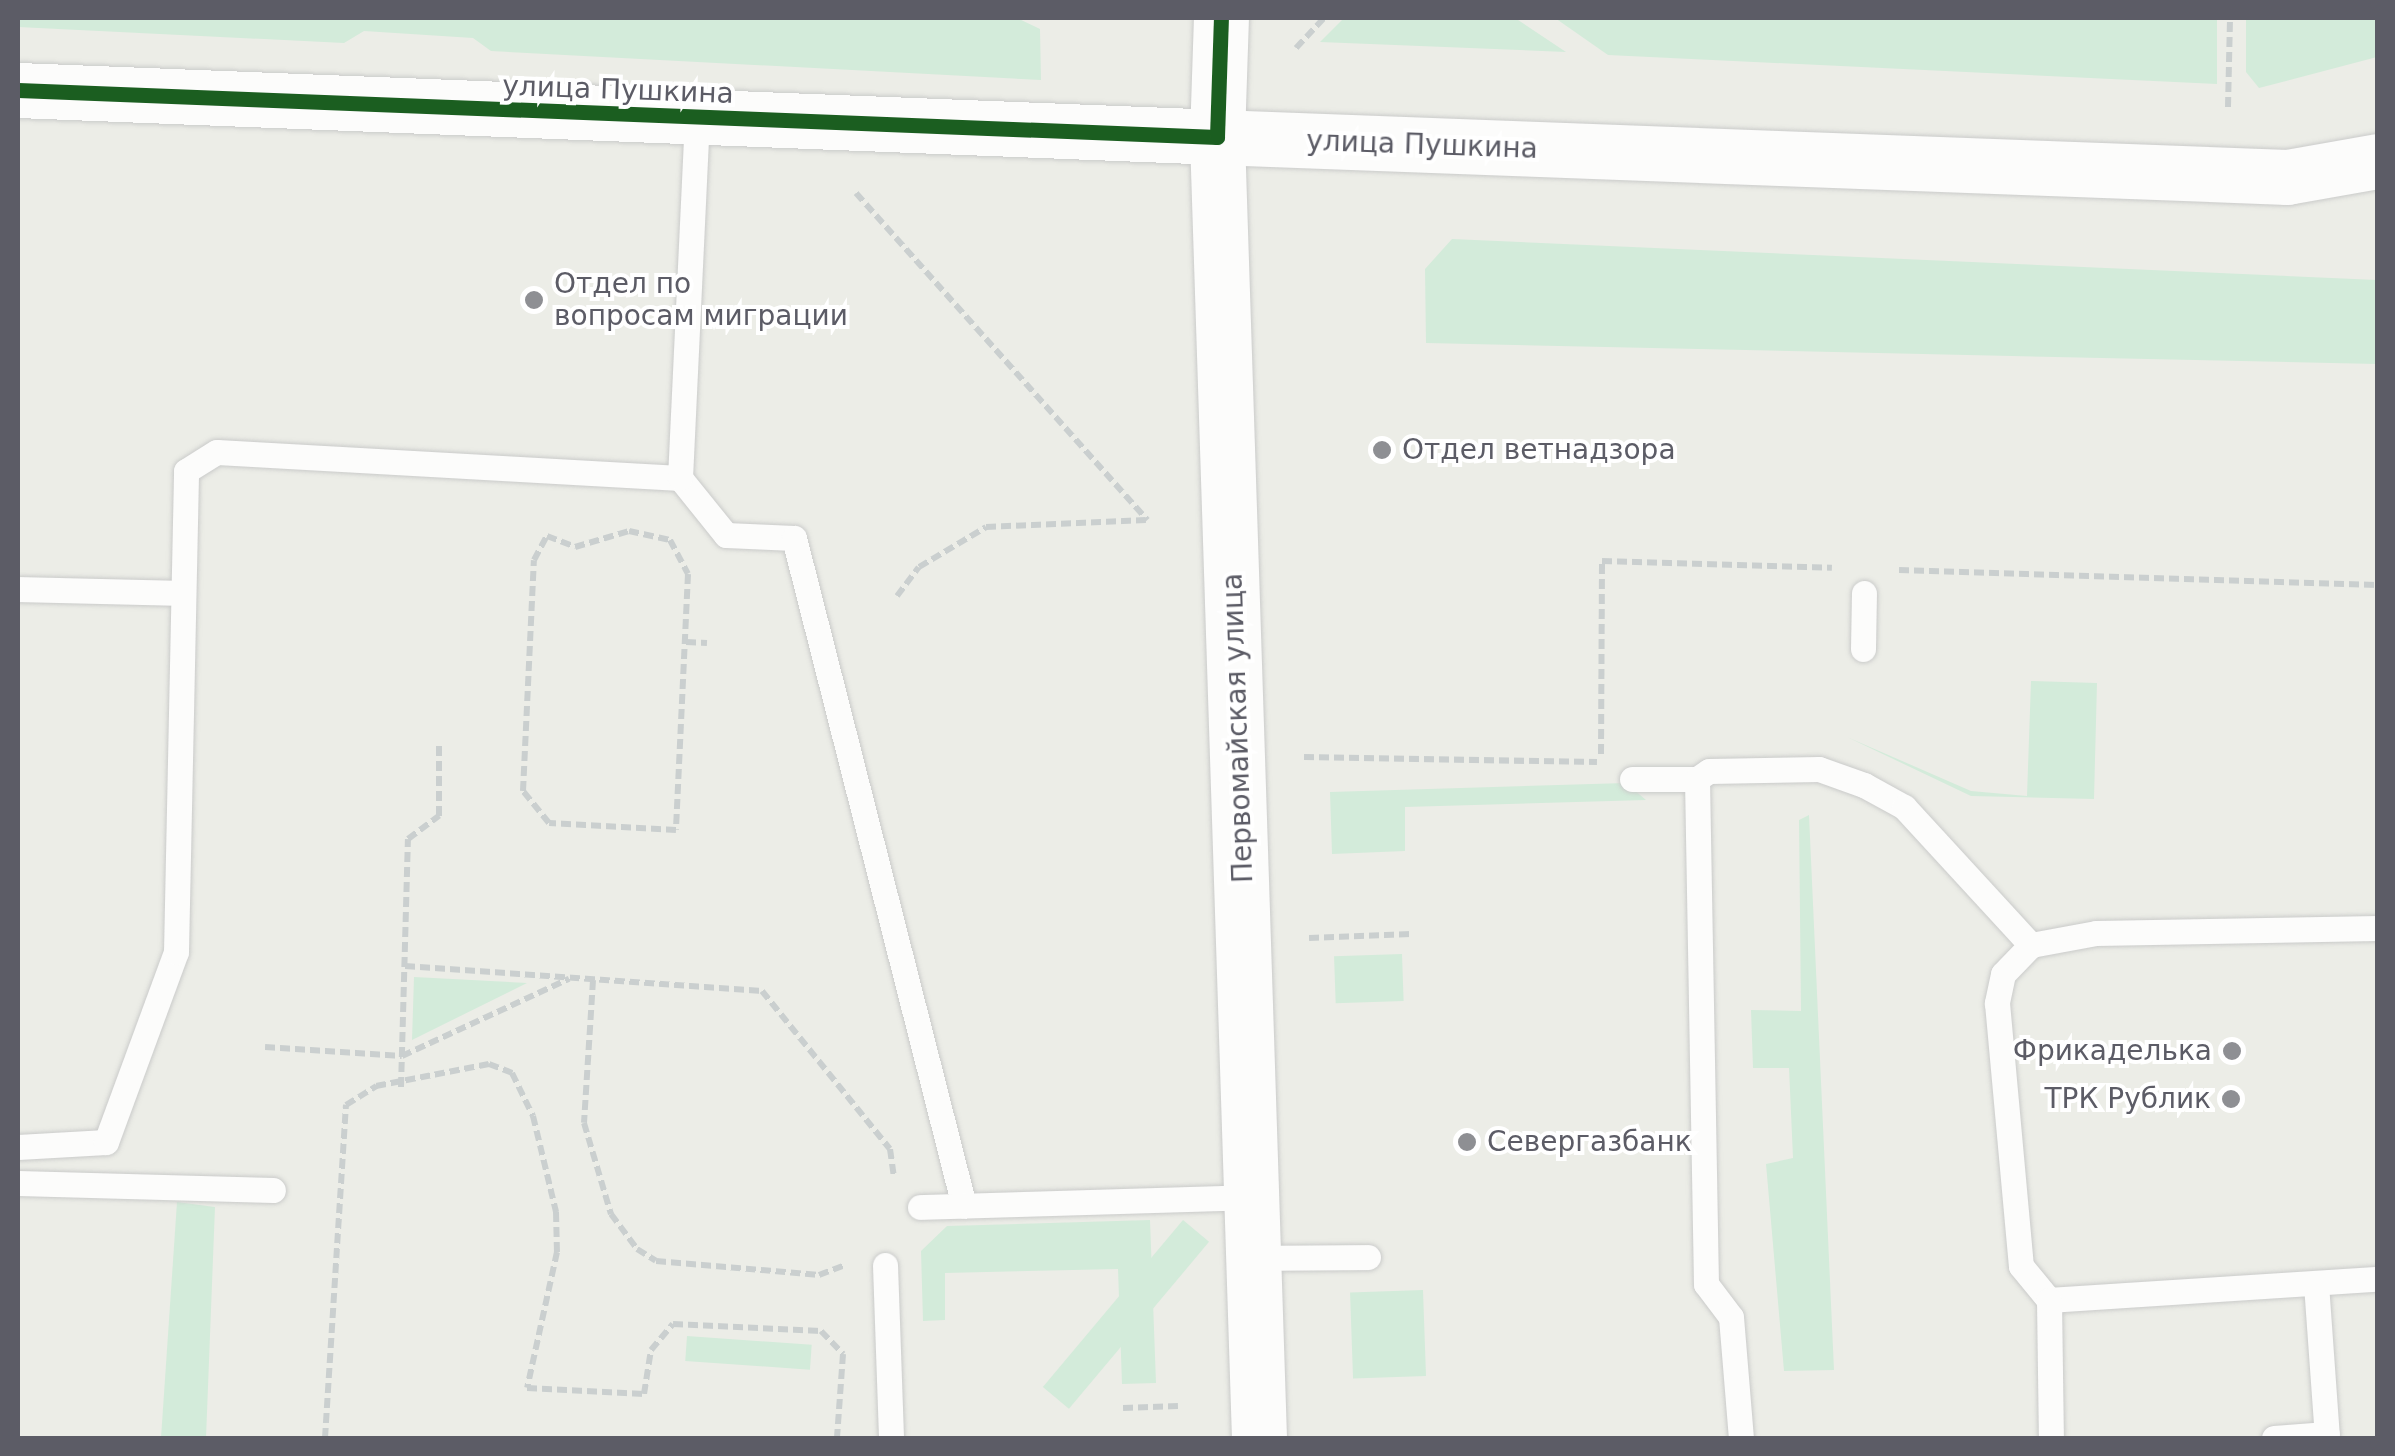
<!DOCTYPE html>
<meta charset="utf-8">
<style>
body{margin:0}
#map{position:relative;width:2395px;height:1456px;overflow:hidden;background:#ecede7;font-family:"DejaVu Sans",sans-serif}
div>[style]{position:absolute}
.green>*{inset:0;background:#d3ebda;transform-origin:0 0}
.path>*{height:6px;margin-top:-3px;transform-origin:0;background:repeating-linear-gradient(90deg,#cacfcf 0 10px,transparent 0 15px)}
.roads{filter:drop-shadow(0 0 2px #cacbca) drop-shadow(0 0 2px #cacbca)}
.service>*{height:25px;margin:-12.5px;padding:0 12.5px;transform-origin:12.5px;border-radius:12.5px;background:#fcfcfb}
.tertiary>*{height:55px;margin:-27.5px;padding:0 27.5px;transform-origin:27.5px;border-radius:27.5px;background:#fcfcfb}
.secondary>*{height:55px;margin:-27.5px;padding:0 27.5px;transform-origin:27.5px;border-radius:27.5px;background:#fcfcfb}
.cycleway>*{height:15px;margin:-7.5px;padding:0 7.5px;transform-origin:7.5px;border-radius:7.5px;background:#1b5e20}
.dots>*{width:28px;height:28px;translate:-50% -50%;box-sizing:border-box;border:5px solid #fff;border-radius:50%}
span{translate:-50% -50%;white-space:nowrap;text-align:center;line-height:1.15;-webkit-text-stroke:8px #fff;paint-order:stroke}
.street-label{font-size:28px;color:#5c5c66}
.poi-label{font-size:28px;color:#5c5c66}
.left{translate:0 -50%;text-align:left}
.right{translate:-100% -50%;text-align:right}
.frame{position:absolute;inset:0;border:20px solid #5c5c66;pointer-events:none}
</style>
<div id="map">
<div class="green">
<div style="clip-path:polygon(18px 18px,1017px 18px,1040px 29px,1041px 80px,491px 51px,473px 38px,364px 31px,344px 43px,18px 27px)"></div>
<div style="clip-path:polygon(1344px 18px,1515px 18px,1566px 52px,1320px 42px)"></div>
<div style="clip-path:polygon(1555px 18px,2217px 18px,2217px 84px,1608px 55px)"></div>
<div style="clip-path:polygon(2246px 18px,2377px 18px,2377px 57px,2259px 88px,2246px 72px)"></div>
<div style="clip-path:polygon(1452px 239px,2377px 280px,2377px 364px,1426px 343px,1425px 269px)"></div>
<div style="clip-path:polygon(2031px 681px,2097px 683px,2094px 799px,1971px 796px,1847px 737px,1971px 791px,2027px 796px)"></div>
<div style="clip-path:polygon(1626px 783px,1646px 800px,1405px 807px,1405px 851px,1332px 854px,1330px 792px)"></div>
<div style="clip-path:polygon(1809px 815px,1834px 1370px,1784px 1371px,1766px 1164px,1793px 1158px,1789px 1068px,1753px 1068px,1751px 1010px,1801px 1011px,1799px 820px)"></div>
<div style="left:1402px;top:954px;width:47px;height:68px;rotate:88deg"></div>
<div style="clip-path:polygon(414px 977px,527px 983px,412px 1040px)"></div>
<div style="clip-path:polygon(177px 1202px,215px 1207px,206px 1438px,161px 1438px)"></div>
<div style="clip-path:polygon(1150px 1220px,1156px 1383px,1122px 1384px,1118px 1269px,945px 1273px,945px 1320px,923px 1321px,921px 1251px,947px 1226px)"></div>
<div style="left:1183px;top:1220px;width:34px;height:218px;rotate:40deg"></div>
<div style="left:1423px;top:1290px;width:86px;height:73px;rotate:88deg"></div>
<div style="left:687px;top:1336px;width:125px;height:25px;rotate:4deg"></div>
</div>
<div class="path">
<div style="left:1296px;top:48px;width:41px;rotate:-47deg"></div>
<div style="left:2228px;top:107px;width:89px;rotate:-88.7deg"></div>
<div style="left:856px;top:193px;width:438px;rotate:48.3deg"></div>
<div style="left:629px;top:531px;width:42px;rotate:12.4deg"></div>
<div style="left:670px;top:540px;width:38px;rotate:62deg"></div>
<div style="left:688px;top:574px;width:256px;rotate:92.7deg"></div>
<div style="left:676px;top:830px;width:127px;rotate:-176.8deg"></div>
<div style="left:549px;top:823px;width:41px;rotate:-129.1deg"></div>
<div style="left:523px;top:791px;width:231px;rotate:-87.3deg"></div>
<div style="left:534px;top:560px;width:27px;rotate:-62deg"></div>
<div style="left:547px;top:536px;width:30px;rotate:21deg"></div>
<div style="left:575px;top:547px;width:56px;rotate:-16.5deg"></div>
<div style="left:1899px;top:570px;width:479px;rotate:1.8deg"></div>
<div style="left:897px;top:596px;width:36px;rotate:-53deg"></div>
<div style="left:919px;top:567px;width:78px;rotate:-30.8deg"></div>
<div style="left:986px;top:527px;width:160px;rotate:-2.5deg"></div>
<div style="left:686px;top:642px;width:21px;rotate:3deg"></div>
<div style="left:1601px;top:754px;width:193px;rotate:-89.7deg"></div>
<div style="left:1602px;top:561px;width:230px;rotate:1.7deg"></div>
<div style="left:1304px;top:757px;width:293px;rotate:1deg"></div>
<div style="left:1309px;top:938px;width:102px;rotate:-2.2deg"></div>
<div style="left:405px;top:966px;width:358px;rotate:4deg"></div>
<div style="left:762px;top:991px;width:203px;rotate:51deg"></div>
<div style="left:890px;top:1149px;width:29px;rotate:82deg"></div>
<div style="left:593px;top:980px;width:143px;rotate:93.6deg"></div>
<div style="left:584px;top:1123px;width:95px;rotate:73.5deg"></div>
<div style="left:611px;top:1214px;width:44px;rotate:53.4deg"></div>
<div style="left:637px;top:1249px;width:22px;rotate:32deg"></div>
<div style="left:656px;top:1261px;width:164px;rotate:4.9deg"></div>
<div style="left:819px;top:1275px;width:26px;rotate:-21deg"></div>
<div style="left:265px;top:1047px;width:137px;rotate:3.8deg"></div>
<div style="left:402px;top:1056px;width:184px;rotate:-24.8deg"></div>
<div style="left:401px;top:1087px;width:248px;rotate:-88.4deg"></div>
<div style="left:408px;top:839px;width:39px;rotate:-37deg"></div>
<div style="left:439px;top:816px;width:74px;rotate:-90deg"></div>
<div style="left:1123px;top:1408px;width:55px;rotate:-2.1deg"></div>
<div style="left:325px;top:1438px;width:334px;rotate:-86.4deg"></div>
<div style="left:346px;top:1105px;width:36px;rotate:-32deg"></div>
<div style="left:376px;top:1086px;width:115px;rotate:-11deg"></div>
<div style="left:489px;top:1064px;width:25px;rotate:21deg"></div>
<div style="left:512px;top:1073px;width:48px;rotate:64deg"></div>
<div style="left:533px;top:1116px;width:99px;rotate:76.5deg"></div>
<div style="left:556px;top:1212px;width:40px;rotate:88.6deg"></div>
<div style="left:557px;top:1252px;width:139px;rotate:102.4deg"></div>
<div style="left:527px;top:1388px;width:117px;rotate:2.9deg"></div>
<div style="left:644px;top:1394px;width:45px;rotate:-81deg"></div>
<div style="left:651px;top:1350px;width:34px;rotate:-50deg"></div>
<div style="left:673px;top:1324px;width:148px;rotate:2.7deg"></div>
<div style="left:821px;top:1331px;width:32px;rotate:46deg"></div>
<div style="left:843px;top:1354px;width:84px;rotate:94.1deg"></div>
</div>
<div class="roads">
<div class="service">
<div style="left:680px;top:478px;width:73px;rotate:51.1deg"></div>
<div style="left:726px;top:535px;width:68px;rotate:2.5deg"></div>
<div style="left:794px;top:538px;width:689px;rotate:75.72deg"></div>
<div style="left:18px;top:589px;width:165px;rotate:1.4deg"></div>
<div style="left:1863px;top:649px;width:56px;rotate:-89deg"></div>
<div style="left:1632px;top:779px;width:65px"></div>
<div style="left:1697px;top:779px;width:505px;rotate:88.98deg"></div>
<div style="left:1706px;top:1284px;width:41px;rotate:52.9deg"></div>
<div style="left:1731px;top:1317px;width:121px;rotate:85.3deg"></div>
<div style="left:1697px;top:779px;width:14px;rotate:-34deg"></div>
<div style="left:1709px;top:771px;width:110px;rotate:-1deg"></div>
<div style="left:1819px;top:769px;width:48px;rotate:19.6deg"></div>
<div style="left:1864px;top:785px;width:46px;rotate:28.8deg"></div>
<div style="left:1904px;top:807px;width:188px;rotate:47.4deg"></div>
<div style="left:2378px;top:928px;width:282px;rotate:179deg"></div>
<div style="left:2096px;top:933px;width:66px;rotate:169.5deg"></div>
<div style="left:2031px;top:945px;width:40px;rotate:134deg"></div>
<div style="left:2003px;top:974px;width:30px;rotate:102deg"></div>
<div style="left:1997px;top:1003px;width:264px;rotate:84.8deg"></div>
<div style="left:2021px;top:1266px;width:44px;rotate:50.5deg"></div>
<div style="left:2049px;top:1300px;width:330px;rotate:-3.7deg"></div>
<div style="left:18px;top:1147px;width:88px;rotate:-3.3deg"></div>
<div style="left:106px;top:1142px;width:202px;rotate:-69.8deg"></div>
<div style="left:176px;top:952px;width:481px;rotate:-88.8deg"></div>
<div style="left:186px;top:471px;width:36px;rotate:-32deg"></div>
<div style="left:217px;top:452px;width:464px;rotate:3.2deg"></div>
<div style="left:680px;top:478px;width:360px;rotate:-87.3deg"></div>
<div style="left:18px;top:1183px;width:255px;rotate:1.6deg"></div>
<div style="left:920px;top:1207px;width:332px;rotate:-1.7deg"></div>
<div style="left:1254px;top:1258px;width:114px;rotate:-0.5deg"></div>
<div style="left:885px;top:1265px;width:173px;rotate:88deg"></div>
<div style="left:2316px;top:1284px;width:154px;rotate:85.9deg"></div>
<div style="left:2049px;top:1300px;width:138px;rotate:89.2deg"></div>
<div style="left:2274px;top:1438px;width:53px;rotate:-4.3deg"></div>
</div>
<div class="tertiary">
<div style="left:18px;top:90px;width:1200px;rotate:2.24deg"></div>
<div style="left:1217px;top:137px;width:119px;rotate:-88.1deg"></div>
</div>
<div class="secondary">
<div style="left:1259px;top:1438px;width:1302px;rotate:-91.85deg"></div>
<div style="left:1217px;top:137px;width:1071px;rotate:2.14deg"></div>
<div style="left:2287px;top:177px;width:92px;rotate:-10deg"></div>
</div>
</div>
<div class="cycleway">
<div style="left:18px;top:90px;width:1200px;rotate:2.24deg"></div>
<div style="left:1217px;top:137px;width:119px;rotate:-88.1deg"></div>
</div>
<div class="dots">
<div style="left:534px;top:300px;background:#8e8f93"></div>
<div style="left:1382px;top:450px;background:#8e8f93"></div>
<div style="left:2232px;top:1051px;background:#8e8f93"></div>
<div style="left:2231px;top:1099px;background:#8e8f93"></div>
<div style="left:1467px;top:1142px;background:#8e8f93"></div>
</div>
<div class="street-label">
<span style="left:618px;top:90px;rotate:2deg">улица Пушкина</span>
<span style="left:1422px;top:145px;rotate:2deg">улица Пушкина</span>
<span style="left:1238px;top:728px;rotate:-92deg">Первомайская улица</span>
</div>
<div class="poi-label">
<span class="left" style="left:554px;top:300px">Отдел по<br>вопросам миграции</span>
<span class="left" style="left:1402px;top:450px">Отдел ветнадзора</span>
<span class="right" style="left:2212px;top:1051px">Фрикаделька</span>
<span class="right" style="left:2211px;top:1099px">ТРК Рублик</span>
<span class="left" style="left:1487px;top:1142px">Севергазбанк</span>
</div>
<div class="frame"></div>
</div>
